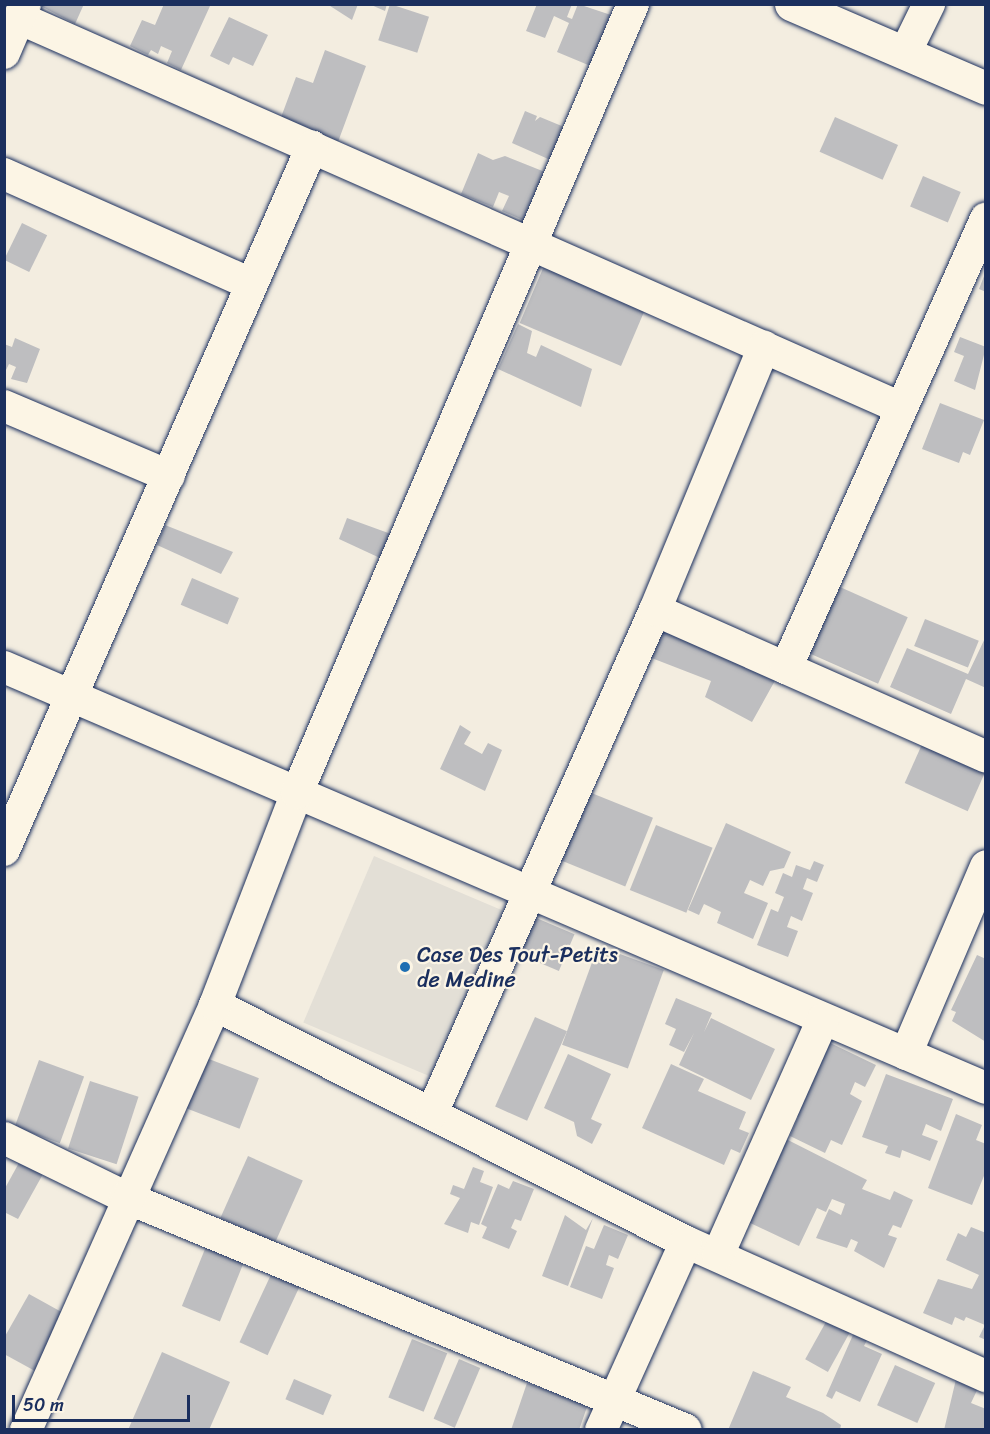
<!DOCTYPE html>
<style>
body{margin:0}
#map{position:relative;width:990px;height:1434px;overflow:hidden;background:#f3ede0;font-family:Sriracha,sans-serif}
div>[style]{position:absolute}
.built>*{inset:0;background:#e3dfd6;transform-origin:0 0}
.building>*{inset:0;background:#bebec0;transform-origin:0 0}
.roads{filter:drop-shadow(0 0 2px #1b2f5e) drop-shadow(0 0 2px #1b2f5e)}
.minor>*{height:32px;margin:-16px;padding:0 16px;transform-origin:16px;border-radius:16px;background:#fcf5e5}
.major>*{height:33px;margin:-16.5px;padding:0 16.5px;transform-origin:16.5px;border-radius:16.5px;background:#fcf5e5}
.dots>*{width:16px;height:16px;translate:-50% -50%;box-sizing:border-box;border:3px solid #fcf5e5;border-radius:50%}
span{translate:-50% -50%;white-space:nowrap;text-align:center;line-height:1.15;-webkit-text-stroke:4.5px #fcf5e5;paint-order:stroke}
.poi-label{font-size:22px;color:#1b2f5e}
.left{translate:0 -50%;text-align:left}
.frame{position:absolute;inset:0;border:6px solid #1b2f5e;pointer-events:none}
.scale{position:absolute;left:12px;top:1395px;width:178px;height:27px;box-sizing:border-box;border:3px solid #1b2f5e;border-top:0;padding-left:8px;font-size:18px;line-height:21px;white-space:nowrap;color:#1b2f5e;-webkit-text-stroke:4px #fcf5e5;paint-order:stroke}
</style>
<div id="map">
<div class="built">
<div style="left:374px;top:856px;width:143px;height:181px;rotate:23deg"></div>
</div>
<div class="building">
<div style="clip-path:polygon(37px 4px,84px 4px,75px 24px)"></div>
<div style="clip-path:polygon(164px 4px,210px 6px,181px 70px,167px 63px,172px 51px,161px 46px,158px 54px,151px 50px,148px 55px,130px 46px,142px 20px,155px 25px)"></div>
<div style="clip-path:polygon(327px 4px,358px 4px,352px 20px)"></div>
<div style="clip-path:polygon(369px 4px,387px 4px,385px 11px)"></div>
<div style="left:390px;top:4px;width:41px;height:38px;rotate:18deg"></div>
<div style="clip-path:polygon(537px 4px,572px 4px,567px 17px,572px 19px,578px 4px,614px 16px,593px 67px,557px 52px,569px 23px,554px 16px,545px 38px,526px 31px)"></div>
<div style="clip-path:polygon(229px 17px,268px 35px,253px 66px,233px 57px,229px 65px,210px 56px)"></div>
<div style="clip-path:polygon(325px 50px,366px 66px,338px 142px,280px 120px,296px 77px,313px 83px)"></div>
<div style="clip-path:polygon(525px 111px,537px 116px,535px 121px,540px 117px,569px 129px,555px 162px,512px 143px)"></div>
<div style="left:835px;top:117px;width:69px;height:38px;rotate:24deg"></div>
<div style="clip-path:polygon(478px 153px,493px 160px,505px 156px,550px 174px,530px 223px,502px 211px,509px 196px,499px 192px,493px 207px,461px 194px)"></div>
<div style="left:923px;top:176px;width:41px;height:33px;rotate:23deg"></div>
<div style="left:22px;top:223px;width:28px;height:41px;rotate:26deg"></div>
<div style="left:544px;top:266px;width:110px;height:62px;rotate:23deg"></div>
<div style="clip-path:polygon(986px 271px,986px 292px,979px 289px)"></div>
<div style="clip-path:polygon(518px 324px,532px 331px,527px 353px,536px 357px,541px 345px,592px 369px,581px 407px,498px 369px)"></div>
<div style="clip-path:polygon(960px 337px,986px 347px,975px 390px,954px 381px,964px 356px,954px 352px)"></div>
<div style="clip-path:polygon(15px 338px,40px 349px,27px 383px,11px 379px,16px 367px,9px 364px,4px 374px,4px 344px,12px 347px)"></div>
<div style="clip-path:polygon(940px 403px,984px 420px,970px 455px,963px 452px,959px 463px,922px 449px)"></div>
<div style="clip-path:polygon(347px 518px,391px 534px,380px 558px,339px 539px)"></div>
<div style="clip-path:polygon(165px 525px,233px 552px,221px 574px,157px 545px)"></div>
<div style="left:192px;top:578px;width:51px;height:29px;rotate:23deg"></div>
<div style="left:831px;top:583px;width:84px;height:73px;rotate:24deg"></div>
<div style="left:925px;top:619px;width:58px;height:29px;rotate:22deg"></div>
<div style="clip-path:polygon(659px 629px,777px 677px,752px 722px,705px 697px,711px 681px,649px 657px)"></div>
<div style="clip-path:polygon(986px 636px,986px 688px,966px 679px,951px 714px,890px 687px,907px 648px,968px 674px)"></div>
<div style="clip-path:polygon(460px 725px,471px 732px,464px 744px,482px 754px,488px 743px,502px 750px,485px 791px,440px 769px)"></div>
<div style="left:923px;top:742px;width:69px;height:45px;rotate:24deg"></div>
<div style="left:589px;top:792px;width:69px;height:74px;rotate:22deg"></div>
<div style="clip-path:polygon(726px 823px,791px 852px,784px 868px,770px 871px,763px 886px,750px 880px,744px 893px,768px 903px,753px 939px,717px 923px,721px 912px,704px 904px,699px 915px,688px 910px)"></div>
<div style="left:656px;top:825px;width:61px;height:70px;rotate:22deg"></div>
<div style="clip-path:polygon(814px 861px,824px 865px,817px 882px,807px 878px,803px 889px,813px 893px,802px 921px,791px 916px,787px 927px,798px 931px,788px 957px,757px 945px,771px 909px,778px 912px,784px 897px,775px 893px,783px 873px,792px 877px,796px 865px,810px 870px)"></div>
<div style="left:534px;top:917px;width:44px;height:40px;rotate:23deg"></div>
<div style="left:598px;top:946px;width:70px;height:105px;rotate:20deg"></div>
<div style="clip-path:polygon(977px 955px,986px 959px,986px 1042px,952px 1021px,956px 1012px,951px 1010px)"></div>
<div style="clip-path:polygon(676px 998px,712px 1013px,704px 1032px,711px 1018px,775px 1049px,751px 1100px,679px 1065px,694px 1033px,684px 1052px,669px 1045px,676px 1029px,665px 1024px)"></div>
<div style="left:535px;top:1017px;width:35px;height:98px;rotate:24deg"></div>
<div style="clip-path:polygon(824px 1040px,876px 1065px,865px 1087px,855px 1082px,850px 1094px,862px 1101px,842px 1145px,831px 1140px,825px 1153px,790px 1136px,798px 1117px,789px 1113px)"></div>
<div style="clip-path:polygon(568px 1054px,611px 1074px,591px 1119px,602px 1124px,592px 1144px,577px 1136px,574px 1122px,544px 1108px)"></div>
<div style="left:201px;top:1056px;width:62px;height:54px;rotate:21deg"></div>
<div style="left:39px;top:1060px;width:48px;height:71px;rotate:20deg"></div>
<div style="clip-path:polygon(671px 1064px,704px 1079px,698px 1091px,746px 1112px,739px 1129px,749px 1133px,740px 1153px,731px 1149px,724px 1165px,642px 1128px)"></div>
<div style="clip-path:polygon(886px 1074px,953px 1099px,941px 1131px,926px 1124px,922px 1135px,938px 1141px,930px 1161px,902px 1150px,900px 1158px,885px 1153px,888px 1146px,862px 1137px)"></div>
<div style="left:90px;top:1081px;width:51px;height:71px;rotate:18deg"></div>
<div style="clip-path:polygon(956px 1114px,982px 1125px,976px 1140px,986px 1144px,986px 1171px,972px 1205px,928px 1188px)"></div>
<div style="clip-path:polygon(784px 1138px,867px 1180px,862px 1189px,890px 1200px,894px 1191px,913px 1200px,901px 1228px,893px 1225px,888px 1235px,897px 1238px,884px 1268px,854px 1251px,858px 1242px,851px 1239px,847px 1248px,816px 1238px,829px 1209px,841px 1215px,845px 1204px,832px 1199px,826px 1212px,817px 1208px,799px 1246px,746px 1221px)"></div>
<div style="left:248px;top:1156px;width:60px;height:68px;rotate:24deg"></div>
<div style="clip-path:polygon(20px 1161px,43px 1174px,18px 1219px,4px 1212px,4px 1190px)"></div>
<div style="clip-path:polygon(473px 1167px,484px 1171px,480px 1182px,493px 1187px,479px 1225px,471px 1222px,468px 1233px,444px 1224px,460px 1198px,450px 1194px,453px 1185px,464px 1189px)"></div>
<div style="clip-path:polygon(513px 1181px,534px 1189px,521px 1221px,515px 1219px,511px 1228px,517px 1231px,509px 1249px,482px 1238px,487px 1227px,481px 1224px,498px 1184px,509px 1189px)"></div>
<div style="clip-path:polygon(565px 1215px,586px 1230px,593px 1218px,568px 1286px,542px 1276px)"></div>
<div style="clip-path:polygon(604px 1225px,628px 1235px,618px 1259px,609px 1255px,606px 1265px,614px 1268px,602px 1299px,570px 1287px,586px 1246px,594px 1249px)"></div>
<div style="clip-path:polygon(971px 1227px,986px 1233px,986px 1340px,979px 1337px,985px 1325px,966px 1317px,964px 1321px,955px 1317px,952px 1325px,923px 1313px,938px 1279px,972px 1289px,979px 1275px,946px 1260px,958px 1233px,966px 1237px)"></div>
<div style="left:207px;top:1244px;width:41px;height:67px;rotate:22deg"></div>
<div style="left:275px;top:1266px;width:31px;height:84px;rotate:25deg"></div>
<div style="clip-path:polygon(29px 1294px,67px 1315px,35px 1371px,4px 1354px,4px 1338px)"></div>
<div style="left:827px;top:1320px;width:26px;height:45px;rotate:29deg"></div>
<div style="clip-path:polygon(856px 1328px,870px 1334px,864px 1346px,882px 1354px,860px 1402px,836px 1391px,832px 1399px,826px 1396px)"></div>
<div style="left:412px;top:1339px;width:38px;height:63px;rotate:22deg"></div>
<div style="clip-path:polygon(162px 1352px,230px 1382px,209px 1430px,128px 1430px)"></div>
<div style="left:459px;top:1359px;width:23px;height:65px;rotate:23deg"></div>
<div style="left:895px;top:1365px;width:44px;height:44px;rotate:24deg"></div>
<div style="clip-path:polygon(753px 1371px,791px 1387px,786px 1397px,823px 1413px,841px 1425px,840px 1430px,728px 1430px)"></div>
<div style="clip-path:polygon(957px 1375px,980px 1384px,971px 1403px,986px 1409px,986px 1430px,944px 1430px)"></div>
<div style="left:294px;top:1379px;width:41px;height:22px;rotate:23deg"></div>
<div style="clip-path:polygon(527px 1383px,588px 1404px,579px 1430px,511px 1430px)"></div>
</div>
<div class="roads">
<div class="minor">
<div style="left:19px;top:18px;width:964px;rotate:23.85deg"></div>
<div style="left:4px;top:53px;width:53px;rotate:-66.8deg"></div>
<div style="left:905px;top:53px;width:55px;rotate:-63.9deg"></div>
<div style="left:4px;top:174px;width:270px;rotate:24deg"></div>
<div style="left:4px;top:406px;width:179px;rotate:23deg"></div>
<div style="left:655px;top:610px;width:362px;rotate:23.9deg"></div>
<div style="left:4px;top:667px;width:1068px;rotate:23.21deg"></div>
<div style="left:786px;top:668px;width:492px;rotate:-66deg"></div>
<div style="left:4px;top:850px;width:768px;rotate:-66.34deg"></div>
<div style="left:215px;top:1005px;width:527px;rotate:26.71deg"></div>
<div style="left:686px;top:1242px;width:329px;rotate:24.1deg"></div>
<div style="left:906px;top:1054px;width:204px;rotate:-66.9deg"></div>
<div style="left:432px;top:1113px;width:550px;rotate:-66.09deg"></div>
<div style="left:655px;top:610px;width:285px;rotate:-67.5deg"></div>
<div style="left:4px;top:1138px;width:135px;rotate:26deg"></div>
<div style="left:125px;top:1197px;width:607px;rotate:22.55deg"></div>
<div style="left:718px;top:1255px;width:258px;rotate:-66deg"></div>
<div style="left:26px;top:1430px;width:465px;rotate:-66deg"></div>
<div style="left:215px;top:1005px;width:227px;rotate:-68.9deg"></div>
<div style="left:297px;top:793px;width:858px;rotate:-66.93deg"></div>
<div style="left:601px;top:1430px;width:206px;rotate:-65.7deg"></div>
</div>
<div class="major">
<div style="left:791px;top:4px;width:212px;rotate:23.3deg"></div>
</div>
</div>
<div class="dots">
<div style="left:405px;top:967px;background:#1f6fb2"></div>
</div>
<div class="poi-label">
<span class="left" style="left:417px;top:967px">Case Des Tout-Petits<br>de Medine</span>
</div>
<div class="frame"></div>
<div class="scale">50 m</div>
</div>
